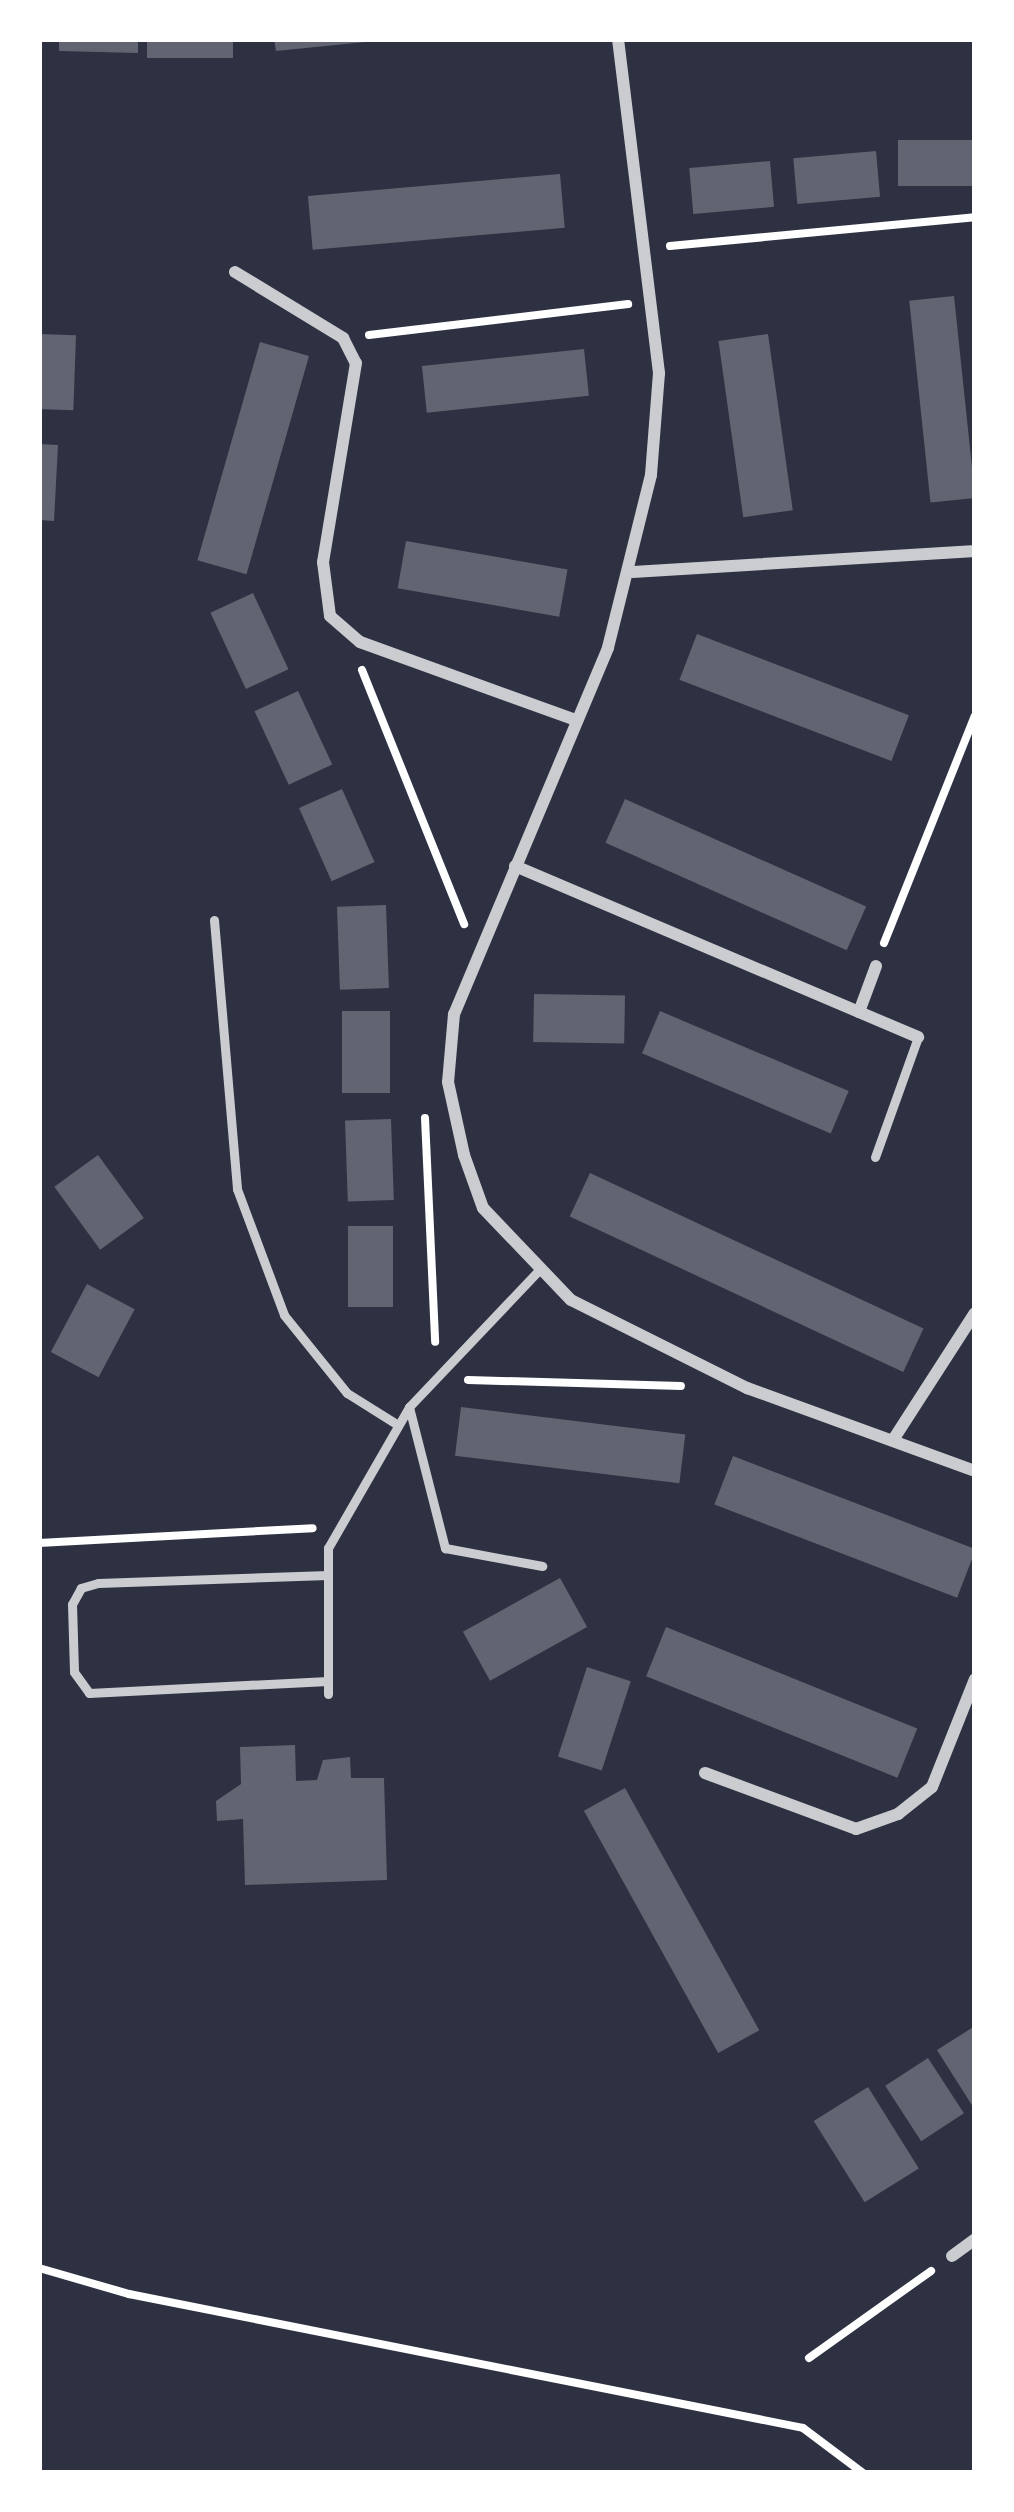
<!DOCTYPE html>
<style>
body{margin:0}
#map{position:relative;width:1014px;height:2512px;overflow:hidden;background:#2d3142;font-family:Signika,sans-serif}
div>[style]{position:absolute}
.building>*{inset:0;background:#626471;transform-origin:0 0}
.path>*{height:8px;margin:-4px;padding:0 4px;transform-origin:4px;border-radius:4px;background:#fff}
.service>*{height:9px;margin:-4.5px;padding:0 4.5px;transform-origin:4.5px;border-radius:4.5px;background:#caccd0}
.minor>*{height:12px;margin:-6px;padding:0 6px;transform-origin:6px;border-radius:6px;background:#caccd0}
span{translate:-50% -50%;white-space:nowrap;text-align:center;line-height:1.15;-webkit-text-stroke:9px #fff;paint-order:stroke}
.frame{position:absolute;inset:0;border:42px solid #fff;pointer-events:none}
</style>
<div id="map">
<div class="building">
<div style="clip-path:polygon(59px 39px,138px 39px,138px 53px,59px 51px)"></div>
<div style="left:147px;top:39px;width:86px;height:19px"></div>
<div style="clip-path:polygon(274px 39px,365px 39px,365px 42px,276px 51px)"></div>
<div style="left:975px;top:140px;width:46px;height:77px;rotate:90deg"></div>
<div style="left:876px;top:151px;width:46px;height:83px;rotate:85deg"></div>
<div style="left:770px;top:161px;width:46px;height:81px;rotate:85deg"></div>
<div style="left:560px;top:174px;width:54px;height:253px;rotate:85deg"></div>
<div style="left:954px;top:296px;width:203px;height:45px;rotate:84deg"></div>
<div style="left:39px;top:334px;width:37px;height:75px;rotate:2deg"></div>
<div style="left:768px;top:334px;width:178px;height:50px;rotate:82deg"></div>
<div style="left:260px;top:342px;width:51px;height:227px;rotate:16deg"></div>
<div style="left:584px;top:349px;width:47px;height:163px;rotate:84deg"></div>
<div style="clip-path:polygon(39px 444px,58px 445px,54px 521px,39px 520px)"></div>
<div style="left:406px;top:541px;width:164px;height:48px;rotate:10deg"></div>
<div style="left:253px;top:593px;width:84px;height:47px;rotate:65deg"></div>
<div style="left:697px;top:634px;width:227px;height:49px;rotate:21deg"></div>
<div style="left:298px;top:691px;width:81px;height:48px;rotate:65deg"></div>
<div style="left:342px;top:789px;width:80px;height:47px;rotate:66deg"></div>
<div style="left:625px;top:799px;width:264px;height:48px;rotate:24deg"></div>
<div style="left:386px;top:905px;width:83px;height:49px;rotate:88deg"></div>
<div style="left:534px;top:994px;width:91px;height:48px;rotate:1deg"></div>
<div style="left:342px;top:1011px;width:48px;height:82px"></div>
<div style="left:660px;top:1011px;width:205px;height:46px;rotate:23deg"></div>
<div style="left:391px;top:1119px;width:81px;height:46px;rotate:88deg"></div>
<div style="left:98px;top:1155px;width:78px;height:54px;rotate:54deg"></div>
<div style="left:590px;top:1173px;width:368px;height:48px;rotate:25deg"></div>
<div style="left:348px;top:1226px;width:45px;height:81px"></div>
<div style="left:87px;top:1284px;width:54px;height:77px;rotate:28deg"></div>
<div style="left:461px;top:1407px;width:226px;height:49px;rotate:7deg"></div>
<div style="left:733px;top:1456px;width:260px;height:52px;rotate:21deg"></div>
<div style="left:560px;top:1578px;width:56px;height:111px;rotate:61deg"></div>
<div style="left:666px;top:1627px;width:271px;height:53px;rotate:22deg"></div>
<div style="left:587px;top:1667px;width:46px;height:94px;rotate:18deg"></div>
<div style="clip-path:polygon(295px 1745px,296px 1781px,317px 1780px,323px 1760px,350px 1757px,351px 1778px,384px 1778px,387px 1880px,245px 1885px,243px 1819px,217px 1821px,216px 1801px,241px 1784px,240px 1747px)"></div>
<div style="left:625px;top:1788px;width:277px;height:47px;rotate:61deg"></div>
<div style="clip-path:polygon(975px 2026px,975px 2110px,937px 2050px)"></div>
<div style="left:928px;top:2058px;width:66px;height:51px;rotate:57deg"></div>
<div style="left:868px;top:2087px;width:96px;height:64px;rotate:58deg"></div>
</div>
<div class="path">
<div style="left:670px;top:246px;width:306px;rotate:-5.4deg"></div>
<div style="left:369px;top:335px;width:261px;rotate:-6.8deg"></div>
<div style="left:362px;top:670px;width:274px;rotate:68.1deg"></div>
<div style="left:884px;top:943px;width:245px;rotate:-68.2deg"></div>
<div style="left:425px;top:1118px;width:224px;rotate:87.4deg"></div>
<div style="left:468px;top:1380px;width:213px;rotate:1.6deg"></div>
<div style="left:39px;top:1543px;width:274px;rotate:-3.1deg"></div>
<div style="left:39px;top:2268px;width:94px;rotate:16.1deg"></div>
<div style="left:129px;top:2294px;width:687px;rotate:11.24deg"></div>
<div style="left:803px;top:2428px;width:75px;rotate:36.9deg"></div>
<div style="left:809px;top:2358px;width:150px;rotate:-35.5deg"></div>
</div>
<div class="service">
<div style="left:214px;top:920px;width:270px;rotate:85.1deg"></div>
<div style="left:237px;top:1189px;width:134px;rotate:69.5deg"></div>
<div style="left:284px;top:1315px;width:100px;rotate:51.1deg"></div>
<div style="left:347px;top:1393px;width:60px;rotate:32.1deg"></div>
<div style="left:875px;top:1157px;width:127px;rotate:-70.3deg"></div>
<div style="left:409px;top:1407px;width:146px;rotate:75.7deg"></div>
<div style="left:445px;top:1548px;width:99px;rotate:10.5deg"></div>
<div style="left:328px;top:1575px;width:230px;rotate:178deg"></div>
<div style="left:98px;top:1583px;width:18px;rotate:164deg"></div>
<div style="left:81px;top:1588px;width:18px;rotate:119deg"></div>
<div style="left:72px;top:1604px;width:68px;rotate:88.3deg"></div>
<div style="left:74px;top:1672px;width:26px;rotate:54deg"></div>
<div style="left:89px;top:1693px;width:239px;rotate:-2.9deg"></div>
<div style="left:328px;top:1694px;width:146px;rotate:-90deg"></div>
<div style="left:328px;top:1548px;width:163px;rotate:-60.1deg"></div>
<div style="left:409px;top:1407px;width:189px;rotate:-46.5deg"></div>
</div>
<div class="minor">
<div style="left:618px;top:39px;width:337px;rotate:83deg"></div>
<div style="left:659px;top:373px;width:102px;rotate:94.5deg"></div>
<div style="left:651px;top:475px;width:178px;rotate:104deg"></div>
<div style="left:608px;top:648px;width:397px;rotate:112.8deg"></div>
<div style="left:454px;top:1014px;width:68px;rotate:95deg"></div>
<div style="left:448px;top:1082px;width:75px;rotate:77.6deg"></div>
<div style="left:464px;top:1155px;width:56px;rotate:70.3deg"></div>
<div style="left:483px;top:1208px;width:127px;rotate:46.3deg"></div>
<div style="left:571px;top:1300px;width:197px;rotate:26.6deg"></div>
<div style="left:747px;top:1388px;width:243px;rotate:20deg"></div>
<div style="left:235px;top:272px;width:127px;rotate:31.4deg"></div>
<div style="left:343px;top:338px;width:28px;rotate:63deg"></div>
<div style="left:356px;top:363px;width:202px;rotate:99.4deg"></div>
<div style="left:323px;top:562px;width:54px;rotate:82.6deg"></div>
<div style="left:330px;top:616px;width:40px;rotate:41deg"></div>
<div style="left:360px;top:642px;width:229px;rotate:19.9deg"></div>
<div style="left:633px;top:572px;width:343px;rotate:-3.5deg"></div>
<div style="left:515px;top:866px;width:438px;rotate:23deg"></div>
<div style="left:859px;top:1012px;width:49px;rotate:-69.7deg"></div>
<div style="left:893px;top:1440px;width:151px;rotate:-57.2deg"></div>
<div style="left:705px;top:1773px;width:161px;rotate:20.3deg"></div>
<div style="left:856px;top:1829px;width:45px;rotate:-19.7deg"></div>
<div style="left:898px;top:1814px;width:43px;rotate:-38.5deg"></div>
<div style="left:932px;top:1787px;width:116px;rotate:-68.3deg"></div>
<div style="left:952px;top:2256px;width:29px;rotate:-36deg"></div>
</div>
<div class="frame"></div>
</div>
